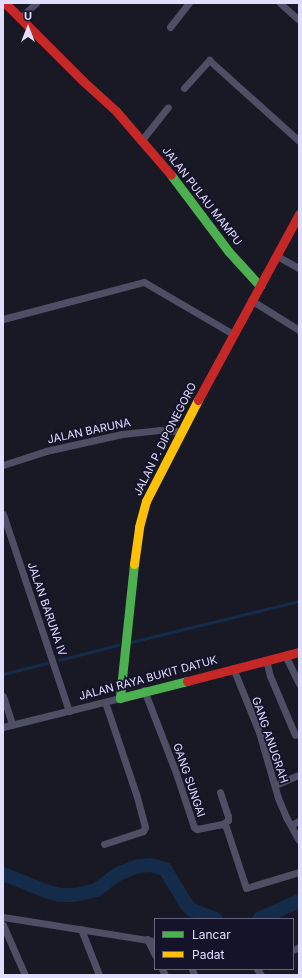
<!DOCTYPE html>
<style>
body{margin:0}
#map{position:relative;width:302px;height:978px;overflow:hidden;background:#191825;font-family:Inter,sans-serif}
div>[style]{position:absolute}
.stream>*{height:2.5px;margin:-1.25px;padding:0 1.25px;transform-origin:1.25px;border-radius:1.25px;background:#142b4a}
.river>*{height:14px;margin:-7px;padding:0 7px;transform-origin:7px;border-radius:7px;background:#142b4a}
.street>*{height:7px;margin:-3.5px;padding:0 3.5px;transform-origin:3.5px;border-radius:3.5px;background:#4e4e65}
.fast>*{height:9px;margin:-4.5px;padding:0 4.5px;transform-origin:4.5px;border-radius:4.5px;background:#4caf50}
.slow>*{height:9px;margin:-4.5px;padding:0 4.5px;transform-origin:4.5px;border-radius:4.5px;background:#ffc107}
.jam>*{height:9px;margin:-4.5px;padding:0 4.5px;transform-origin:4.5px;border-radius:4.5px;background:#c62828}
span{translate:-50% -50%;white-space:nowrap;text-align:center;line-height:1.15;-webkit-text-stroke:3.5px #15132a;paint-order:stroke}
.street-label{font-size:11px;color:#e0defd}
.frame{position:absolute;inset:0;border:4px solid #e0defd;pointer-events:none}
.legend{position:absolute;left:154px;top:918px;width:140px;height:52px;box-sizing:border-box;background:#15132a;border:1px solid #66647e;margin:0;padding:5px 7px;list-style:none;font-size:12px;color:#e0defd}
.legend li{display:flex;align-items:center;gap:8px;height:20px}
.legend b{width:20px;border:1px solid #66647e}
.north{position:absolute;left:8px;top:8px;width:40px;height:40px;-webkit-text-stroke:3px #15132a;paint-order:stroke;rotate:0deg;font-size:11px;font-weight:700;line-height:16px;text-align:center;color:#e0defd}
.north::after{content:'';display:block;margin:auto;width:14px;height:18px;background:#e0defd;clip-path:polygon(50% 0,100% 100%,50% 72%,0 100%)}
</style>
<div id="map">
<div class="stream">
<div style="left:131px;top:642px;width:173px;rotate:-13.7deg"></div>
<div style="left:59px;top:660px;width:61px;rotate:-14.3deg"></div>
<div style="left:3px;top:674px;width:45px;rotate:-14deg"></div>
</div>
<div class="river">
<div style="left:3px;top:874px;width:46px;rotate:21.6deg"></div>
<div style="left:46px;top:891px;width:14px;rotate:17deg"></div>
<div style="left:59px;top:895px;width:16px"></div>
<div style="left:75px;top:895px;width:22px;rotate:-13deg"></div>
<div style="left:96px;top:890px;width:27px;rotate:-36deg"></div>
<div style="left:118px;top:874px;width:22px;rotate:-22deg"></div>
<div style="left:138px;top:866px;width:13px;rotate:-4deg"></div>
<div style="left:151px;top:865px;width:15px;rotate:16deg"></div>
<div style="left:165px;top:869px;width:41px;rotate:59deg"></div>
<div style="left:186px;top:904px;width:8px;rotate:45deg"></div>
<div style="left:192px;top:910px;width:26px;rotate:21deg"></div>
<div style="left:259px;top:919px;width:44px;rotate:-24.2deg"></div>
</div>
<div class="street">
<div style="left:280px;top:3px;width:25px;rotate:42deg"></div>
<div style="left:20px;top:18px;width:22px;rotate:-43deg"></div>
<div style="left:170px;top:27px;width:31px;rotate:-52deg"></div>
<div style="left:184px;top:88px;width:38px;rotate:-48deg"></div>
<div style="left:209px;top:60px;width:121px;rotate:42deg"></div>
<div style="left:141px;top:141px;width:43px;rotate:-51.5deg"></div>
<div style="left:277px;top:256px;width:25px;rotate:29deg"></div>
<div style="left:251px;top:300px;width:57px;rotate:32deg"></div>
<div style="left:3px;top:319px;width:146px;rotate:-14.7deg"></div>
<div style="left:144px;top:282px;width:103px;rotate:30.3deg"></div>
<div style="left:3px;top:465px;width:45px;rotate:-18deg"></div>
<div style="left:46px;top:451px;width:78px;rotate:-12.6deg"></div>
<div style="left:122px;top:434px;width:37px;rotate:-6deg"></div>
<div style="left:159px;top:430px;width:22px;rotate:3deg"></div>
<div style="left:3px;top:514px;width:208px;rotate:71.5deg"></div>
<div style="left:285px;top:655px;width:32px;rotate:64deg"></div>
<div style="left:266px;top:660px;width:16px;rotate:76deg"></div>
<div style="left:270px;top:676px;width:64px;rotate:67deg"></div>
<div style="left:233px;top:668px;width:69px;rotate:67.9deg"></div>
<div style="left:259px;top:732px;width:69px;rotate:73.9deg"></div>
<div style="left:278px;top:798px;width:21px;rotate:67deg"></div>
<div style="left:286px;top:817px;width:26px;rotate:61deg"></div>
<div style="left:144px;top:690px;width:89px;rotate:68.9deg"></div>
<div style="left:176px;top:773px;width:57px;rotate:71.6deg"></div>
<div style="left:194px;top:827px;width:4px;rotate:34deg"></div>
<div style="left:197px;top:829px;width:26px;rotate:-11deg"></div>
<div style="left:223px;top:824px;width:4px;rotate:45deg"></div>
<div style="left:226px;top:827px;width:64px;rotate:71.8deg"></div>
<div style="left:246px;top:888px;width:55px;rotate:-16.8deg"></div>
<div style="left:3px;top:696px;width:29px;rotate:72deg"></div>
<div style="left:3px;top:727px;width:121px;rotate:-13.9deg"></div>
<div style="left:275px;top:785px;width:26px;rotate:-23deg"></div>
<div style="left:220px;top:792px;width:25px;rotate:72deg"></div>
<div style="left:228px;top:816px;width:4px;rotate:90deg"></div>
<div style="left:228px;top:820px;width:6px;rotate:141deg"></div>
<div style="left:291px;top:825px;width:9px;rotate:-27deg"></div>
<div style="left:104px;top:844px;width:41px;rotate:-18.4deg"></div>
<div style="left:143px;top:831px;width:4px;rotate:-63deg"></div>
<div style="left:145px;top:827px;width:34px;rotate:-105deg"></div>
<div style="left:136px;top:794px;width:97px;rotate:-108.6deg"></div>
<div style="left:3px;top:917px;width:154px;rotate:9deg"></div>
<div style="left:3px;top:925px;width:55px;rotate:66.3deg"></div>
<div style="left:81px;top:929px;width:49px;rotate:68.6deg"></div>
<div style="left:147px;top:939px;width:18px;rotate:63deg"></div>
<div style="left:293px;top:950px;width:7px;rotate:-27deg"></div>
<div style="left:162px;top:969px;width:7px;rotate:63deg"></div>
<div style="left:192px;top:969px;width:6px;rotate:72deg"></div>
<div style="left:257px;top:969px;width:7px;rotate:56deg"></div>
</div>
<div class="fast">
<div style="left:171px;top:175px;width:96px;rotate:53deg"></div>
<div style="left:229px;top:252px;width:46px;rotate:47.6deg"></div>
<div style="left:134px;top:564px;width:135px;rotate:96deg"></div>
<div style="left:120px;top:698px;width:69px;rotate:-14.2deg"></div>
</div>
<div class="slow">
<div style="left:134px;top:564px;width:37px;rotate:-82deg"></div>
<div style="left:139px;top:527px;width:27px;rotate:-75deg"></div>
<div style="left:146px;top:501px;width:114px;rotate:-62.8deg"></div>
</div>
<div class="jam">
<div style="left:5px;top:3px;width:110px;rotate:45deg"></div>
<div style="left:83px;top:81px;width:45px;rotate:42.3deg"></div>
<div style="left:116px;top:111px;width:84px;rotate:49.3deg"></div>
<div style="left:198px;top:400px;width:212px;rotate:-61.5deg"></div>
<div style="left:187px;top:681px;width:116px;rotate:-14.5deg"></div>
</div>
<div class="street-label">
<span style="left:202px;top:196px;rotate:52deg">JALAN PULAU MAMPU</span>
<span style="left:89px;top:431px;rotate:-12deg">JALAN BARUNA</span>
<span style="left:165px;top:439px;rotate:-63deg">JALAN P. DIPONEGORO</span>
<span style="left:47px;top:609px;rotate:71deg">JALAN BARUNA IV</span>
<span style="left:148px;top:678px;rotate:-15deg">JALAN RAYA BUKIT DATUK</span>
<span style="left:270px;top:740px;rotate:71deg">GANG ANUGRAH</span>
<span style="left:189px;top:780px;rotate:71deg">GANG SUNGAI</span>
</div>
<div class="frame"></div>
<ul class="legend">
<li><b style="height:5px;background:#4caf50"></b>Lancar</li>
<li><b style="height:5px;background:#ffc107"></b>Padat</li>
</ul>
<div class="north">U</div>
</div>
